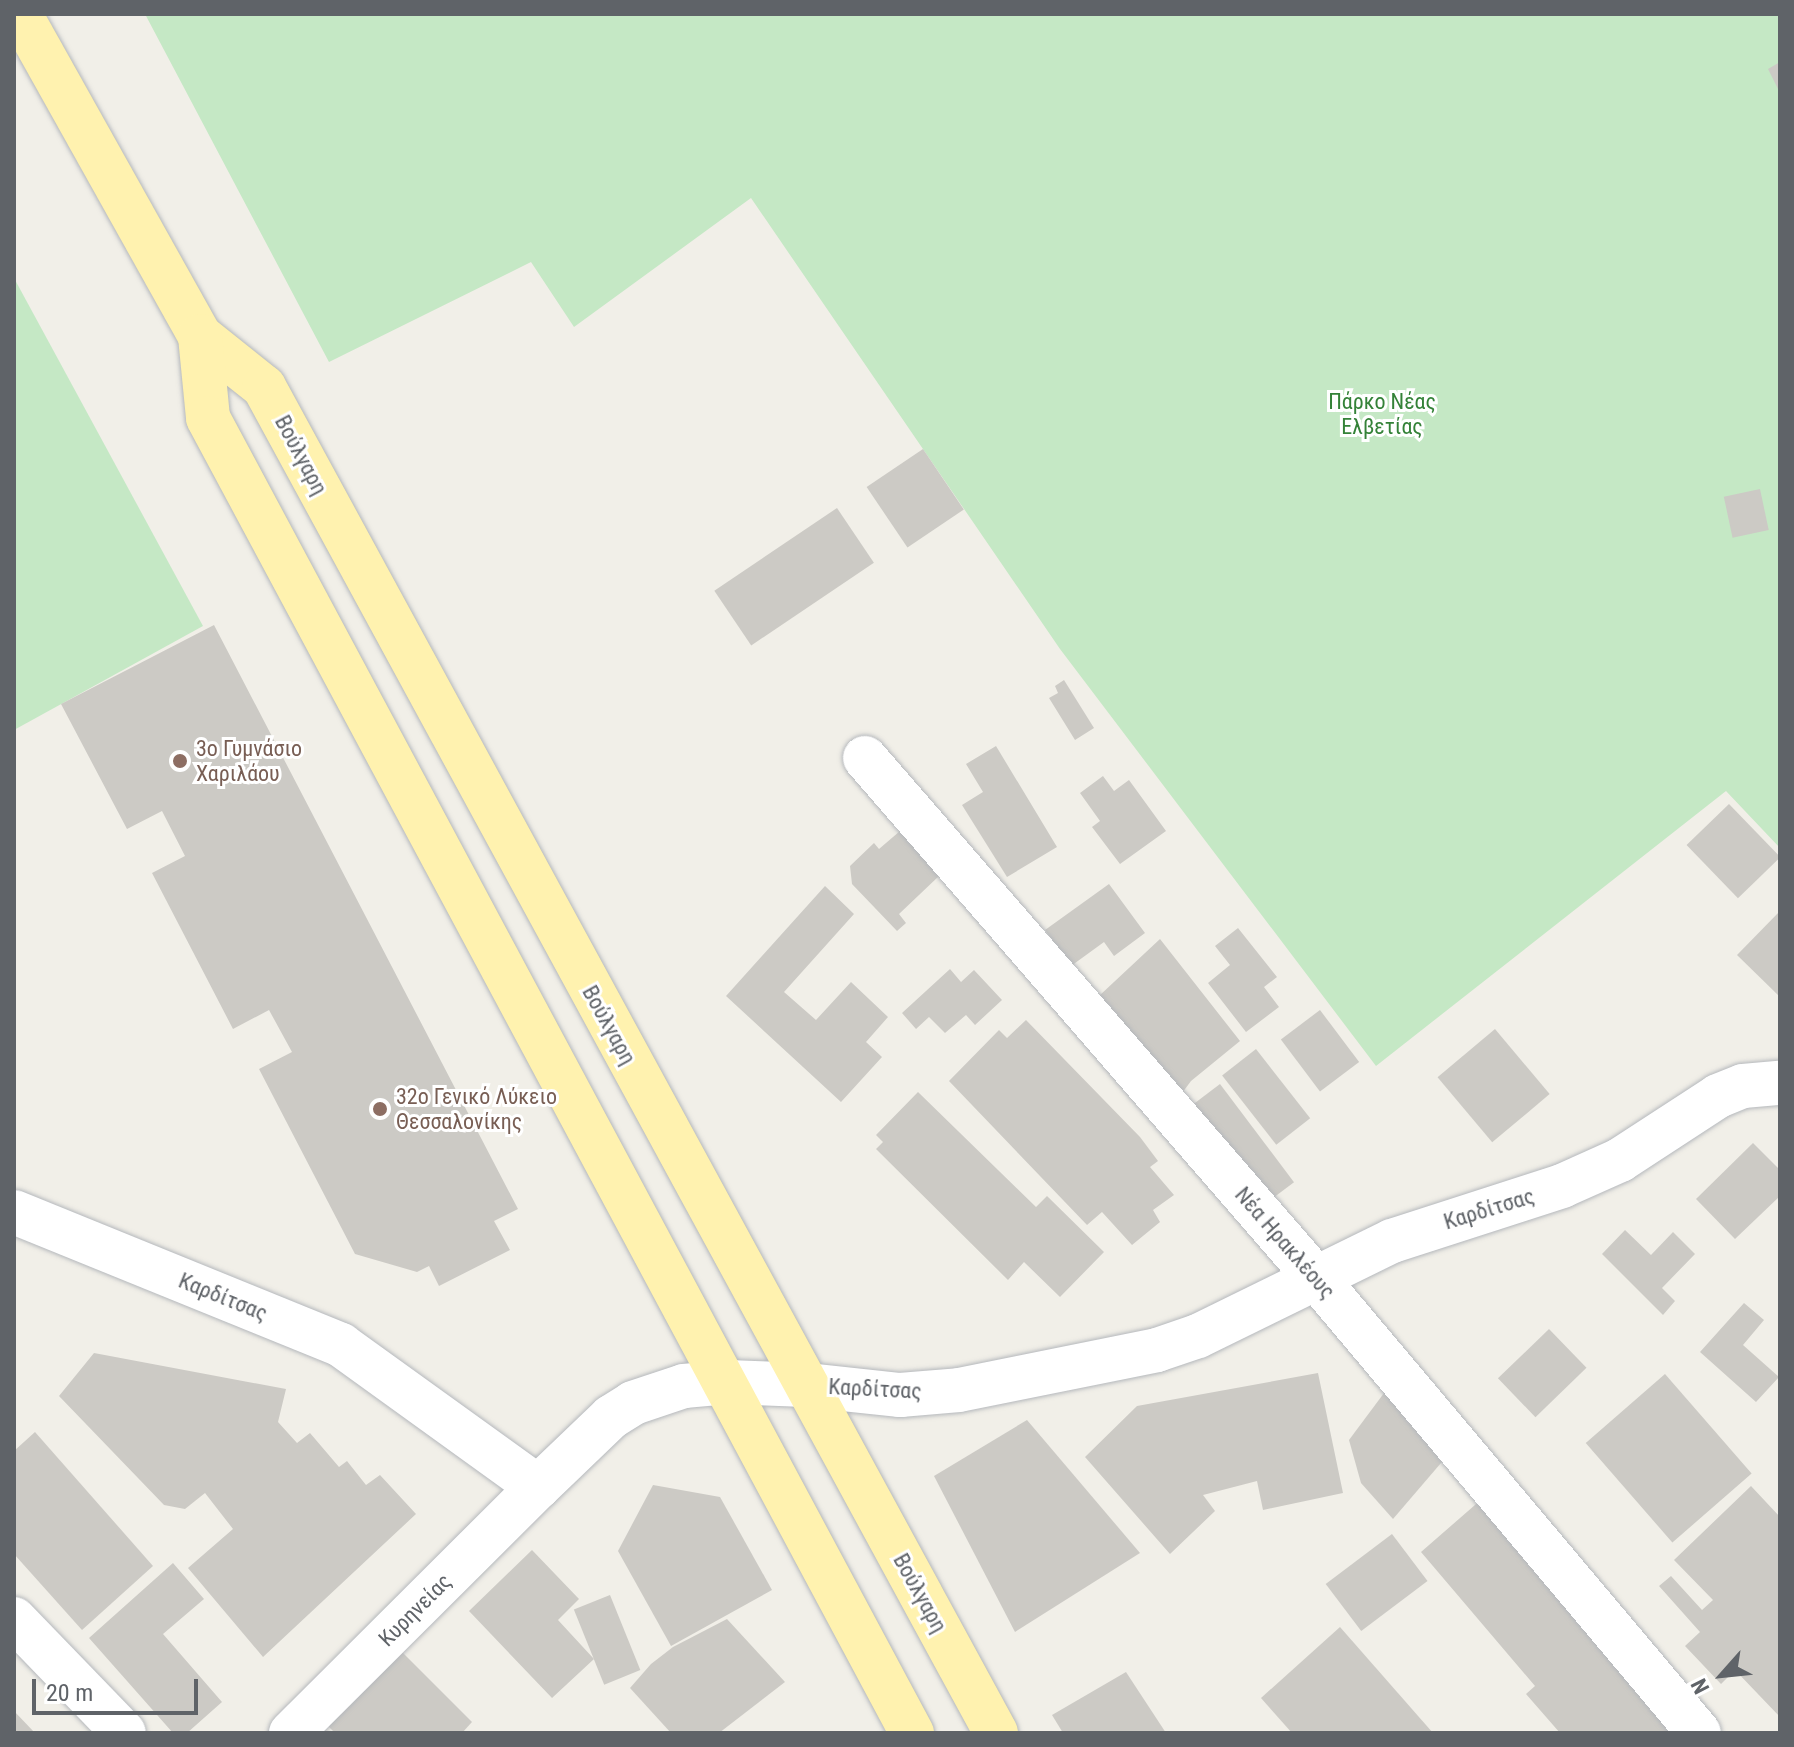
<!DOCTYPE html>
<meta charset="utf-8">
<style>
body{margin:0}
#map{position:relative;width:1794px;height:1747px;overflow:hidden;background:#f1efe8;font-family:"Roboto Condensed",sans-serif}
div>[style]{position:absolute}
.green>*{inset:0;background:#c5e8c5}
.building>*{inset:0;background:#cccac5;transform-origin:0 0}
.roads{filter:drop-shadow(0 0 2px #b5b8bc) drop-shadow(0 0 2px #b5b8bc)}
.minor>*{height:44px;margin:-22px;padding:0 22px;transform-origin:22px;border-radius:22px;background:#fff}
.major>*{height:44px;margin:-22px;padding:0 22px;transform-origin:22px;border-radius:22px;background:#fff2af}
.dots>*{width:22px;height:22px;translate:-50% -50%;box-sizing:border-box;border:4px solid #fff;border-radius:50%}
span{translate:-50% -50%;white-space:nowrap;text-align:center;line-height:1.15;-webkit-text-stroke:6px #fff;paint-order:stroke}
.park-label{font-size:22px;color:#348238}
.street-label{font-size:22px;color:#5f6368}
.education-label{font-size:22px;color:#785e54}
.left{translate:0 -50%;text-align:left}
.frame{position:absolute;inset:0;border:16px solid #5f6368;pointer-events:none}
.north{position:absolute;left:1682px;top:1635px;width:80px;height:80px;-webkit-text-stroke:6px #fff;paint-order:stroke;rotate:243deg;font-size:22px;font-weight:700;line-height:32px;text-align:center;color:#5f6368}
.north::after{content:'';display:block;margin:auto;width:28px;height:36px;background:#5f6368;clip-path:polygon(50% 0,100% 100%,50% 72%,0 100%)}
.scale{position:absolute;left:32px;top:1679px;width:166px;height:36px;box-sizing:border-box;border:4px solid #5f6368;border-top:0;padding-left:10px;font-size:24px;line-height:28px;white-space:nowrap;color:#5f6368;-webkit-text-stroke:6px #fff;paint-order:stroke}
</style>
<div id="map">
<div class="green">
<div style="clip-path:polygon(145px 14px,1780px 14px,1780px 848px,1726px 791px,1376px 1066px,1060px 649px,751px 198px,574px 327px,531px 262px,329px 362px)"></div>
<div style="clip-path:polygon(14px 278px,203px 626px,14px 730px)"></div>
</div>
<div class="building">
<div style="clip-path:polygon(1780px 62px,1780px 93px,1768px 69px)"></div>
<div style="left:923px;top:449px;width:73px;height:68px;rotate:56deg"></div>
<div style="left:1760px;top:489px;width:42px;height:37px;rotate:78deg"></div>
<div style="left:837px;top:508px;width:66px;height:148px;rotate:56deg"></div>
<div style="clip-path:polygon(214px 625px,518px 1209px,494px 1221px,510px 1250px,439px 1286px,429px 1266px,417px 1272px,355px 1254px,259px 1069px,292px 1052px,269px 1010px,233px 1029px,152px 873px,185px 856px,162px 811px,127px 829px,61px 704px)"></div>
<div style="clip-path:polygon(1064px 680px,1094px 728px,1075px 740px,1049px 698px,1058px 693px,1055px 686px)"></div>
<div style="clip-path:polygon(996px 746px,1057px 847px,1007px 877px,962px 805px,983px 792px,966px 764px)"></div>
<div style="clip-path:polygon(1103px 776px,1114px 791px,1129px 780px,1166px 831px,1120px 864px,1092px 827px,1100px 821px,1080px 793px)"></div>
<div style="left:1729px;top:804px;width:74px;height:59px;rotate:46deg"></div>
<div style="clip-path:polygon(900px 831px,939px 876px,899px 914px,906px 923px,897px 931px,852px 884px,850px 866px,874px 843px,879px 849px)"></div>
<div style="clip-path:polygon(1109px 884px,1145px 933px,1114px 956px,1104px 942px,1071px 966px,1045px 930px)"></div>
<div style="clip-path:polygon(825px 886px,854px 914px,784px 992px,816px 1020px,851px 982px,888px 1017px,866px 1042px,882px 1057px,841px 1102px,726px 996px)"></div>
<div style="clip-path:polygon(1780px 911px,1780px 997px,1737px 955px)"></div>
<div style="clip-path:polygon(1238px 928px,1277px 977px,1264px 987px,1279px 1007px,1246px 1032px,1208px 983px,1230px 965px,1215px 946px)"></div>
<div style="clip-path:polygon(1160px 939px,1240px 1041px,1191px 1081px,1182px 1093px,1099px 996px)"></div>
<div style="clip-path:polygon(950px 969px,961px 982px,974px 970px,1002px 1000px,975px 1025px,966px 1015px,945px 1033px,929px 1017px,916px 1029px,902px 1013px)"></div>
<div style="left:1320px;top:1010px;width:65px;height:49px;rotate:53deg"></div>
<div style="clip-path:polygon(1026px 1020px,1140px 1137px,1158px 1161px,1150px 1167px,1174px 1195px,1153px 1210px,1160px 1222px,1132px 1245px,1102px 1212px,1087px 1225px,949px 1081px,999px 1030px,1007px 1038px)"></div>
<div style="left:1495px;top:1029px;width:85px;height:75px;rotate:50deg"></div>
<div style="left:1256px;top:1049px;width:88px;height:43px;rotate:52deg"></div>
<div style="left:1220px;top:1084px;width:123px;height:43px;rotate:53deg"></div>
<div style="clip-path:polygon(918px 1092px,1036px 1207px,1047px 1196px,1104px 1252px,1060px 1297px,1024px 1262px,1008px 1280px,876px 1149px,883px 1142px,876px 1135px)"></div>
<div style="clip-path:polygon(1753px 1143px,1780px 1170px,1780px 1196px,1735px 1239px,1696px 1199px)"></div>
<div style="clip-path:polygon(1625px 1230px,1651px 1255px,1673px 1232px,1695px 1254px,1662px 1288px,1675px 1301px,1663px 1315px,1602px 1254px)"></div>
<div style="clip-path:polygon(1744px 1303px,1764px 1320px,1743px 1345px,1779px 1377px,1756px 1402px,1700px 1352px)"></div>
<div style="left:1549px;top:1329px;width:54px;height:71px;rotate:46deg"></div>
<div style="clip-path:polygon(94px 1353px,286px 1389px,278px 1422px,297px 1443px,310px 1433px,339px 1467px,347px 1461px,366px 1485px,380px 1475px,416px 1514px,263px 1657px,188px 1568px,233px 1529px,205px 1493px,185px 1509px,164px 1505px,59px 1396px)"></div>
<div style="clip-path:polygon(1318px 1373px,1343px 1493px,1263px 1510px,1257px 1481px,1203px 1495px,1215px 1511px,1170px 1554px,1085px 1457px,1137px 1406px)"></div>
<div style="left:1665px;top:1374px;width:132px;height:105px;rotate:49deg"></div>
<div style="clip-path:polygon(1390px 1385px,1453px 1449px,1393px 1519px,1361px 1483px,1349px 1440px)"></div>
<div style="clip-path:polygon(1027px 1420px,1140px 1553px,1015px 1632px,934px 1476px)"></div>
<div style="clip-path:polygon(35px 1432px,153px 1566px,82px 1630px,14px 1554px,14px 1451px)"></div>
<div style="clip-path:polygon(653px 1485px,720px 1497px,772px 1590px,671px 1646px,618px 1551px)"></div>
<div style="clip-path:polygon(1751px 1486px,1780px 1517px,1780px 1717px,1735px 1670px,1721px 1684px,1685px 1646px,1700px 1632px,1659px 1586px,1671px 1576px,1702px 1610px,1713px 1600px,1674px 1560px)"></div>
<div style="clip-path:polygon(1483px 1498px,1683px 1733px,1560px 1733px,1526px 1694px,1535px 1686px,1421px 1552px)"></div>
<div style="left:1392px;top:1534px;width:59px;height:83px;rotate:53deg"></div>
<div style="clip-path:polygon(532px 1550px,579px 1599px,558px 1620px,594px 1659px,552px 1698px,469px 1611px)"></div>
<div style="clip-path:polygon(173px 1563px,204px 1599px,163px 1634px,222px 1702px,187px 1733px,173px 1733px,89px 1638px)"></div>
<div style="left:610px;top:1595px;width:81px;height:39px;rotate:68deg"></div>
<div style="clip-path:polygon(727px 1619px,785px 1682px,719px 1733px,671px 1733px,630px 1688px,651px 1664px,673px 1647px)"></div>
<div style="clip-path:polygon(1340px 1627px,1433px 1733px,1292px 1733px,1261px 1698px)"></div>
<div style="clip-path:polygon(397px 1647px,472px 1722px,462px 1733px,335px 1733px,323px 1721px)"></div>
<div style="clip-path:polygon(1126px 1672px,1166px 1733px,1063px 1733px,1052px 1715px)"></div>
<div style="clip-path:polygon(14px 1711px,35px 1733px,14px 1733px)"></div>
</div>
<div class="roads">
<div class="minor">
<div style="left:865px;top:758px;width:690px;rotate:49.06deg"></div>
<div style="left:1317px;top:1279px;width:593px;rotate:49.92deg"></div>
<div style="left:14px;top:1212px;width:353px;rotate:22.1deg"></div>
<div style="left:341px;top:1345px;width:243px;rotate:35.8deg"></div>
<div style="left:14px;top:1619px;width:158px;rotate:46deg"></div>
<div style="left:291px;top:1733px;width:349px;rotate:-44.9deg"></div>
<div style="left:538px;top:1487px;width:101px;rotate:-43.8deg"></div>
<div style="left:611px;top:1417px;width:26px;rotate:-32deg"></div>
<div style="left:633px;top:1403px;width:54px;rotate:-18.4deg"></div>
<div style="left:684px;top:1386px;width:44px;rotate:-5.2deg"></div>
<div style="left:728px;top:1382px;width:78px;rotate:2.2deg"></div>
<div style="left:806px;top:1385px;width:95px;rotate:6.1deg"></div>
<div style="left:900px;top:1395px;width:59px;rotate:-4.8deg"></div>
<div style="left:959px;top:1390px;width:202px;rotate:-11.4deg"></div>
<div style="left:1157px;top:1350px;width:43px;rotate:-18.9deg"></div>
<div style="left:1198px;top:1336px;width:216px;rotate:-26.1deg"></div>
<div style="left:1392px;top:1241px;width:179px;rotate:-17.9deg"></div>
<div style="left:1562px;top:1186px;width:64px;rotate:-24.1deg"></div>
<div style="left:1620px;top:1160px;width:117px;rotate:-33.1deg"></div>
<div style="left:1718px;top:1096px;width:27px;rotate:-22deg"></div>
<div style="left:1743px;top:1086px;width:37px;rotate:-5deg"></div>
</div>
<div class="major">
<div style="left:20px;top:14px;width:369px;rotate:60.8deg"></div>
<div style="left:200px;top:336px;width:82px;rotate:38.6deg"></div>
<div style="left:264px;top:387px;width:1532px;rotate:61.46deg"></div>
<div style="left:200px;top:336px;width:82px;rotate:84.4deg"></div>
<div style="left:208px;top:418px;width:1492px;rotate:61.84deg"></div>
</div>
</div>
<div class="dots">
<div style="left:180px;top:761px;background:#8d6e63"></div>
<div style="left:380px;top:1109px;background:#8d6e63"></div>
</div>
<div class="park-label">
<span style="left:1382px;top:414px">Πάρκο Νέας<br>Ελβετίας</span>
</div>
<div class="street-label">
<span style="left:301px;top:455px;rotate:62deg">Βούλγαρη</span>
<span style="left:609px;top:1025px;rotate:61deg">Βούλγαρη</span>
<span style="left:1489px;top:1209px;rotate:-17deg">Καρδίτσας</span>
<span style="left:1285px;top:1243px;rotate:49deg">Νέα Ηρακλέους</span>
<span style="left:223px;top:1297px;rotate:22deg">Καρδίτσας</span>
<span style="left:875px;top:1389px;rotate:3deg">Καρδίτσας</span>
<span style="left:920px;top:1593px;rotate:61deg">Βούλγαρη</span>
<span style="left:415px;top:1610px;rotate:-45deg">Κυρηνείας</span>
</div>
<div class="education-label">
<span class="left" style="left:196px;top:761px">3ο Γυμνάσιο<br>Χαριλάου</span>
<span class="left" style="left:396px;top:1109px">32ο Γενικό Λύκειο<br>Θεσσαλονίκης</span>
</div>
<div class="frame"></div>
<div class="north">N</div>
<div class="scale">20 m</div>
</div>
